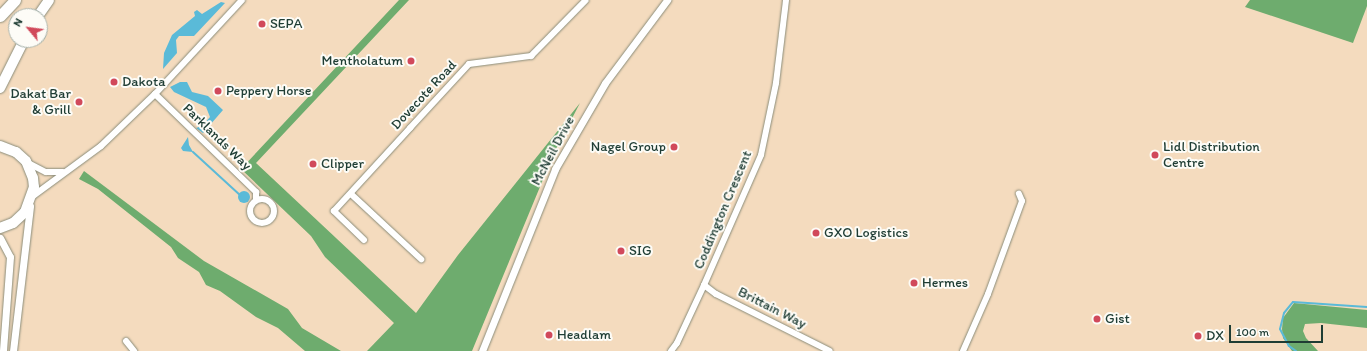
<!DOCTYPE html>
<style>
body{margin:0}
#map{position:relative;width:1367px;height:351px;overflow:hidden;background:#f4dbbe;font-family:Itim,sans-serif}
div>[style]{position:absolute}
.forest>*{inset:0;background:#6eac6e}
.water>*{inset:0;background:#5abad8}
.round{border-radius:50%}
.stream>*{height:2px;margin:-1px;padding:0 1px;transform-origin:1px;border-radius:1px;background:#5abad8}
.roads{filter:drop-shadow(0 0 1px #8a8c79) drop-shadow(0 0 1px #8a8c79)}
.minor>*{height:6px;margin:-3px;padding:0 3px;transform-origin:3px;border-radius:3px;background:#fff}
.minor>.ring{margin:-3px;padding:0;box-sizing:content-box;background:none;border:6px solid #fff;border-radius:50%}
.tertiary>*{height:7px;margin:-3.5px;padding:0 3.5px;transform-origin:3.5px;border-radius:3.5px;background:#fff}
.trunk>*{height:10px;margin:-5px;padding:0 5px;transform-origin:5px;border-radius:5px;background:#fff}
.motorway>*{height:11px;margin:-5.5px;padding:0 5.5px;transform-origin:5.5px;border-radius:5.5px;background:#fff}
.dots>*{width:11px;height:11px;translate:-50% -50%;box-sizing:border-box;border:2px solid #fdfcf7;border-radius:50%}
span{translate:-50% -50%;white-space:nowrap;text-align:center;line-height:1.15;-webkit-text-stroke:4px #fdfcf7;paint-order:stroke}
.poi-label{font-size:14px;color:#1f3d34}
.left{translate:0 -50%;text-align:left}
.right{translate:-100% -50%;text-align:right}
.street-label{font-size:14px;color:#1f3d34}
.north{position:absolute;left:8px;top:8px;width:40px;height:40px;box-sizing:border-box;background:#fdfcf7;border:1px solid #a4b0a9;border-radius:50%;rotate:299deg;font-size:11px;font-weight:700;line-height:16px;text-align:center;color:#1f3d34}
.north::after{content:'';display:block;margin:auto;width:14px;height:18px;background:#d1495b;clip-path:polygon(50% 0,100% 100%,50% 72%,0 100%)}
.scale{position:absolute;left:1229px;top:325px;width:94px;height:18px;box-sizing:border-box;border:2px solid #1f3d34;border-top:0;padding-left:5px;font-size:12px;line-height:14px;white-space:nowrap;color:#1f3d34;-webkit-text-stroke:3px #fdfcf7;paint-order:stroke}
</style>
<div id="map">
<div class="forest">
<div style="clip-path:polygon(399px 0,409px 0,256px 163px,416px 313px,458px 255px,580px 103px,554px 153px,472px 351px,367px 351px,394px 323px,325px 257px,311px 236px,241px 169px)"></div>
<div style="clip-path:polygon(1250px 0,1367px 0,1367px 6px,1353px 43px,1245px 7px)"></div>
<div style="clip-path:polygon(84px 171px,204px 261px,288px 309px,302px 328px,341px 351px,305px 351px,278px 328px,256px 317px,220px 291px,206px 285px,199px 272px,178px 258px,171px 247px,98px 189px,79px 179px)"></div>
<div style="clip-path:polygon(1294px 303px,1367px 310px,1367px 328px,1321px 323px,1305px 324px,1303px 331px,1306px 338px,1318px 351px,1292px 351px,1283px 338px,1282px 329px,1283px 318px)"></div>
</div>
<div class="water">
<div style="clip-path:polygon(221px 2px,225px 3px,194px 36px,179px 36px,176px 40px,177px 53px,163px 69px,164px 53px,172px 35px,195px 16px,194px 12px,197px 10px,202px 14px)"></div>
<div style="clip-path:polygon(180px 82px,187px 82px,192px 92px,208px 96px,223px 110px,203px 133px,196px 128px,202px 126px,210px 117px,206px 107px,174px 92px,170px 87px)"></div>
<div style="clip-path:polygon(188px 137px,189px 145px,193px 152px,183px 151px,181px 148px)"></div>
<div class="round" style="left:238px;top:191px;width:12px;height:12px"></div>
</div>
<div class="stream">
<div style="left:193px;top:152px;width:64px;rotate:42.5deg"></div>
<div style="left:1296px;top:351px;width:9px;rotate:-144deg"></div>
<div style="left:1289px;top:346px;width:19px;rotate:-118deg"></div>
<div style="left:1280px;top:329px;width:16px;rotate:-76deg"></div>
<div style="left:1284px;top:313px;width:14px;rotate:-51deg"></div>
<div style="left:1293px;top:302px;width:74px;rotate:3.9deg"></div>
</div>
<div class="roads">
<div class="minor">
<div style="left:155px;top:94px;width:141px;rotate:44.1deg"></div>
<div style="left:256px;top:192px;width:8px;rotate:90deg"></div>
<div style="left:28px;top:163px;width:20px;rotate:27deg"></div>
<div style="left:46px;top:172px;width:17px"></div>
<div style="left:351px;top:194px;width:96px;rotate:42.9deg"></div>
<div style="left:33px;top:196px;width:84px;rotate:-36.3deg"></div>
<div style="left:101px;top:146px;width:75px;rotate:-43.9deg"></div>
<div style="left:155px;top:94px;width:128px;rotate:-47.2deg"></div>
<div class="ring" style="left:250px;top:199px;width:18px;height:18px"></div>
<div style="left:364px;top:240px;width:42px;rotate:-136deg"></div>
<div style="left:334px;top:211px;width:113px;rotate:-47.5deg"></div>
<div style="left:410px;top:128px;width:87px;rotate:-47.3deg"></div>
<div style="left:469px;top:64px;width:63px;rotate:-7.4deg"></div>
<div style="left:531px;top:56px;width:78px;rotate:-45.5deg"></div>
<div style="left:704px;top:285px;width:15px;rotate:37deg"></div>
<div style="left:716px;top:294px;width:127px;rotate:26.6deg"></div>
<div style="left:126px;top:341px;width:13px;rotate:51deg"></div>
<div style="left:671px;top:351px;width:10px;rotate:-53deg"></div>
<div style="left:677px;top:343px;width:64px;rotate:-65deg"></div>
<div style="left:704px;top:285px;width:142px;rotate:-66.3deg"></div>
<div style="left:761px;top:155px;width:74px;rotate:-78.2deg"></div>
<div style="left:776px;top:83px;width:84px;rotate:-83.1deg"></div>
<div style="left:963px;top:351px;width:62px;rotate:-66.3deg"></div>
<div style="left:988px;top:294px;width:99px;rotate:-69.9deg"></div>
<div style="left:1022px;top:201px;width:8px;rotate:-113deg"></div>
</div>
<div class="tertiary">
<div style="left:0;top:238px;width:21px;rotate:62deg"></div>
<div style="left:10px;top:257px;width:94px;rotate:94.3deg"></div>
<div style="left:13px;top:351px;width:146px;rotate:-83.3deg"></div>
<div style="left:482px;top:351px;width:196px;rotate:-68.1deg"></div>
<div style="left:555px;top:169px;width:99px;rotate:-59.8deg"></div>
<div style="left:605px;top:83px;width:104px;rotate:-53.2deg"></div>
</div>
<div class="trunk">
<div style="left:38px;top:16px;width:19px;rotate:-55deg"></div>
<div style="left:0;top:88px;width:54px;rotate:-63.4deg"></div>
<div style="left:0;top:146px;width:17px;rotate:21deg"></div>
<div style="left:16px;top:152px;width:13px;rotate:42deg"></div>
<div style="left:26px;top:161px;width:18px;rotate:68deg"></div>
<div style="left:33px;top:178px;width:9px;rotate:84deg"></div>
<div style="left:34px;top:187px;width:27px;rotate:110deg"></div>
<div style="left:25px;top:212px;width:16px;rotate:137deg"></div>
<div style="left:13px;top:223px;width:14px;rotate:159deg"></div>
</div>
<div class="motorway">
<div style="left:0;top:16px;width:22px;rotate:-47deg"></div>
</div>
</div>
<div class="dots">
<div style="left:262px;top:24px;background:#d1495b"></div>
<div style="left:411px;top:61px;background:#d1495b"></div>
<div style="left:114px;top:82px;background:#d1495b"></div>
<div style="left:218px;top:91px;background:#d1495b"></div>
<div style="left:79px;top:102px;background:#d1495b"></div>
<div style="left:674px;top:147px;background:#d1495b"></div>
<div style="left:1155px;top:155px;background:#d1495b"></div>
<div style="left:313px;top:164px;background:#d1495b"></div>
<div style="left:816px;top:233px;background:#d1495b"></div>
<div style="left:621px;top:251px;background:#d1495b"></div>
<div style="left:914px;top:283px;background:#d1495b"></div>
<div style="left:1097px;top:319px;background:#d1495b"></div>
<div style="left:549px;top:335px;background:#d1495b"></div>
<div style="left:1198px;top:336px;background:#d1495b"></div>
</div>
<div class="poi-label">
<span class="left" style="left:270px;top:24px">SEPA</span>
<span class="right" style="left:403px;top:61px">Mentholatum</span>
<span class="left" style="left:122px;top:82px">Dakota</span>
<span class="left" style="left:226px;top:91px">Peppery Horse</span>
<span class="right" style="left:71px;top:102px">Dakat Bar<br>&amp; Grill</span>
<span class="right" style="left:666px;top:147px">Nagel Group</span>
<span class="left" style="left:1163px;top:155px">Lidl Distribution<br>Centre</span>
<span class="left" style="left:321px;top:164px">Clipper</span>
<span class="left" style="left:824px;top:233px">GXO Logistics</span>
<span class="left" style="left:629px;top:251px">SIG</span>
<span class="left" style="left:922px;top:283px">Hermes</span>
<span class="left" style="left:1105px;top:319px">Gist</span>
<span class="left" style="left:557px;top:335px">Headlam</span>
<span class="left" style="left:1206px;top:336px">DX</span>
</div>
<div class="street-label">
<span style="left:424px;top:95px;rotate:-47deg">Dovecote Road</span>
<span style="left:217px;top:137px;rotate:44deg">Parklands Way</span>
<span style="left:553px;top:151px;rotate:-62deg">McNeil Drive</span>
<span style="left:723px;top:210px;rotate:-67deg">Coddington Crescent</span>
<span style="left:772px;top:308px;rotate:27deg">Brittain Way</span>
</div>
<div class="north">N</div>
<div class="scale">100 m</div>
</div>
